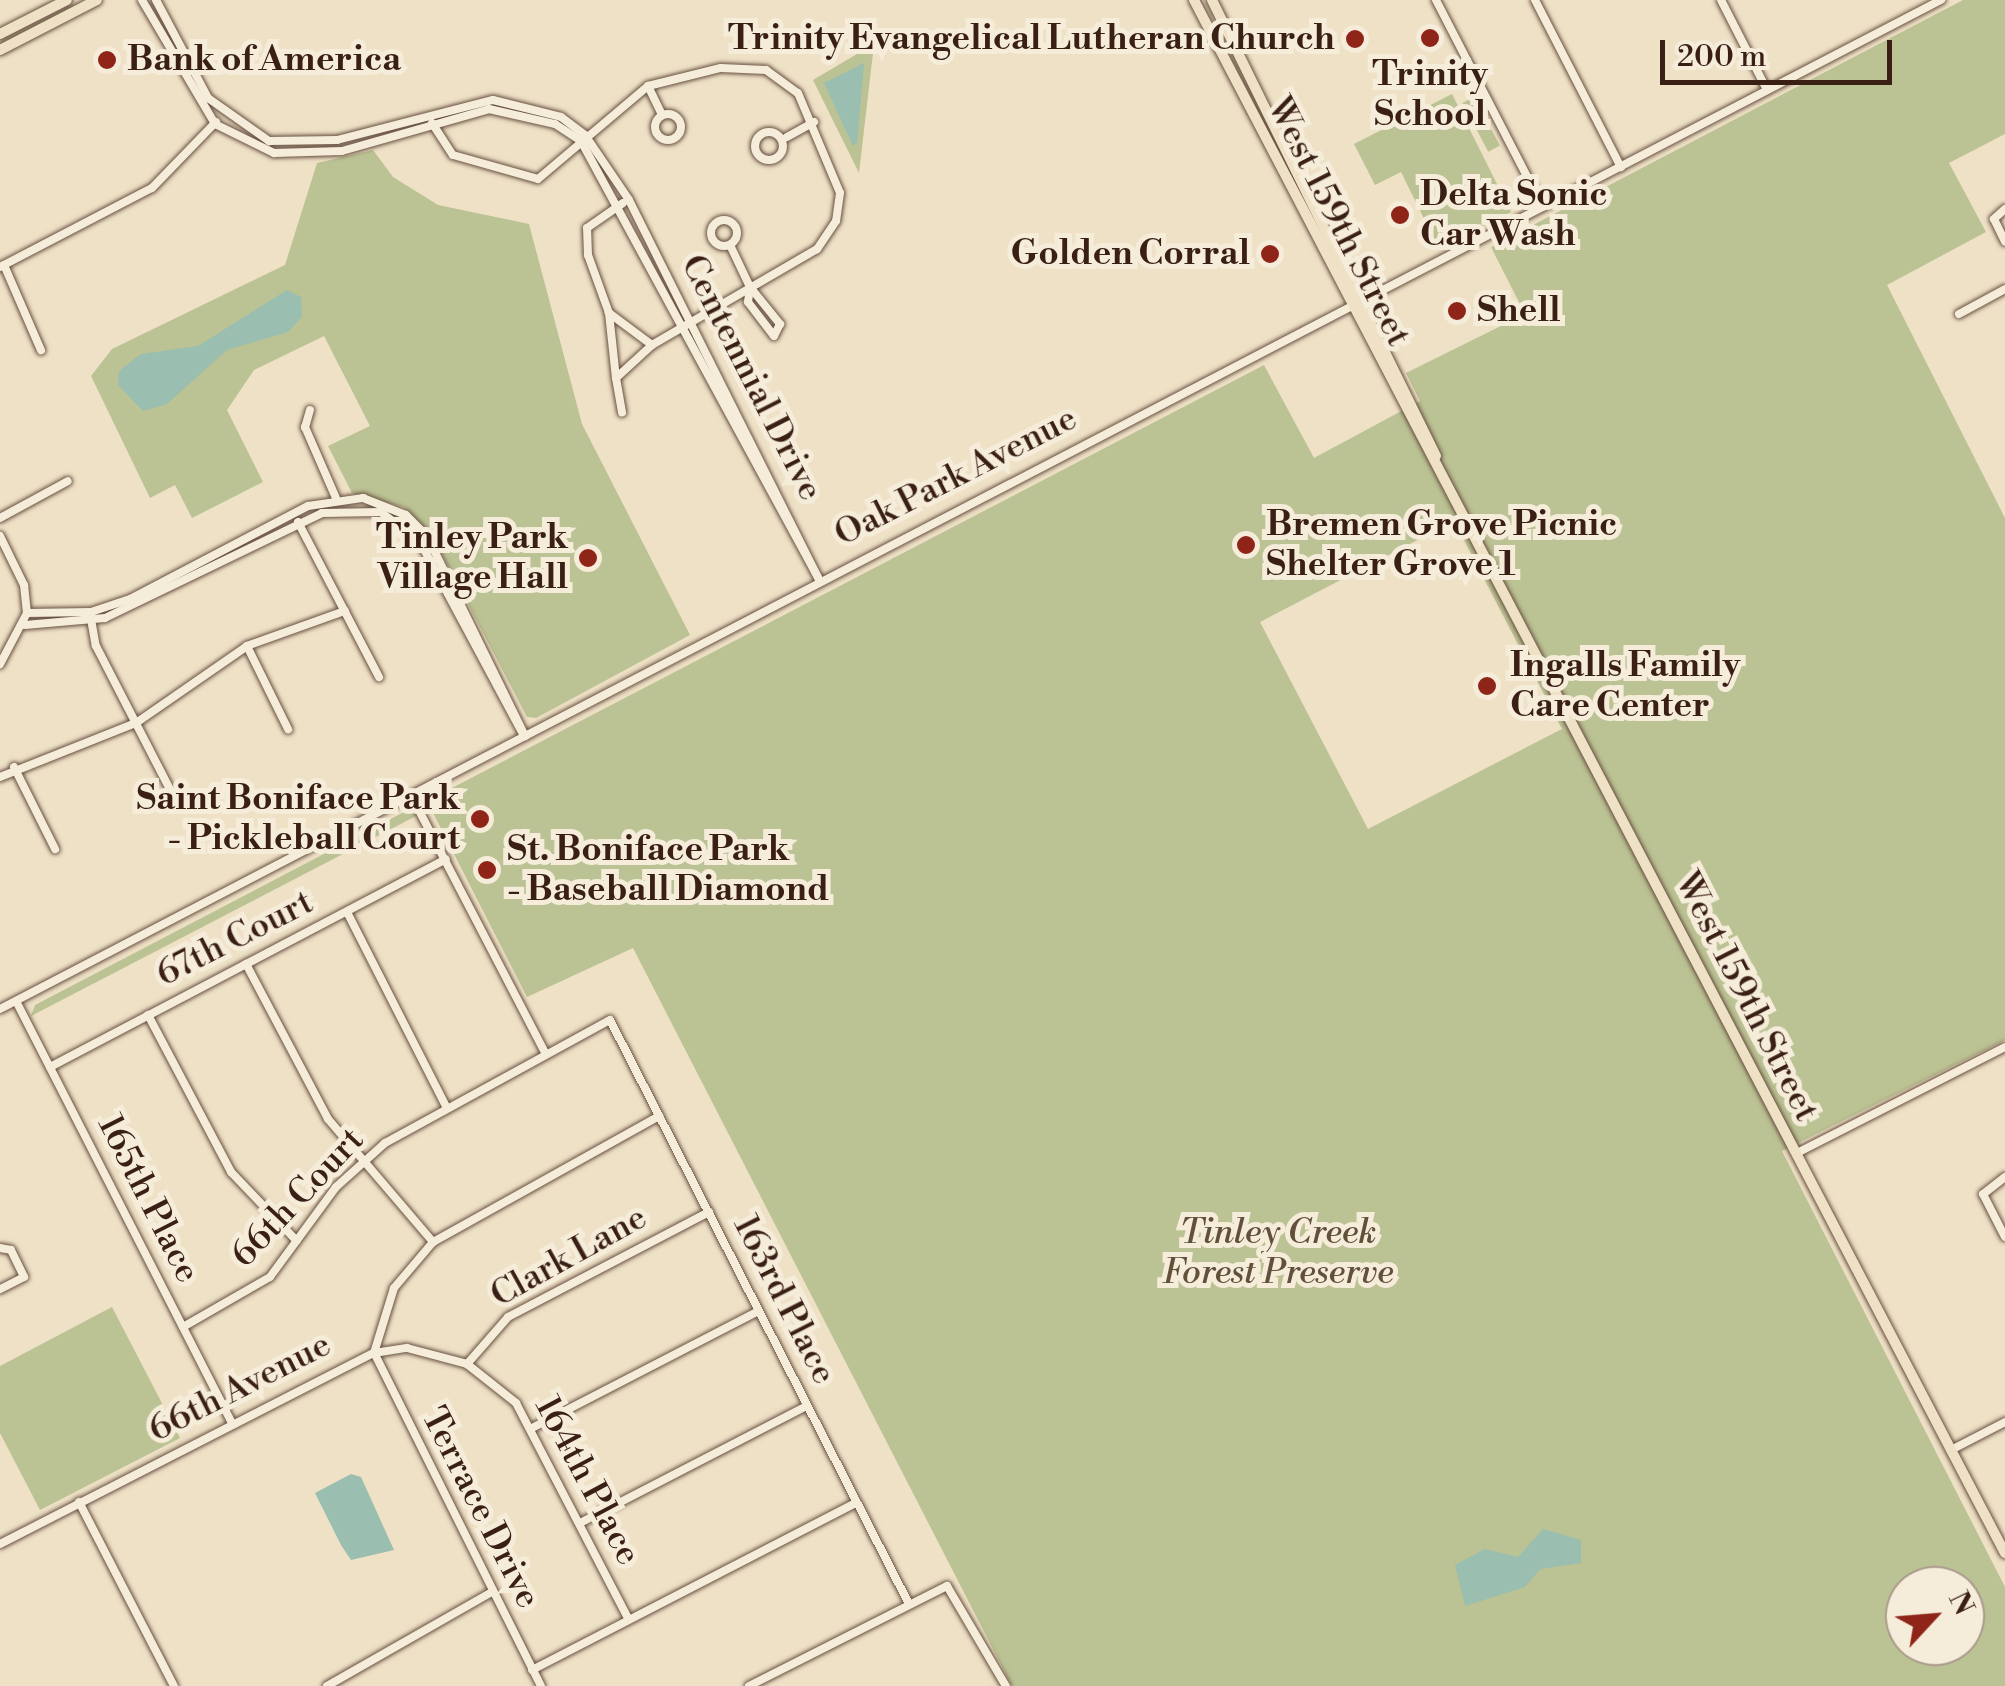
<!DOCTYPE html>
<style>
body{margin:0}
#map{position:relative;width:2005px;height:1686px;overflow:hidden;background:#efe1c6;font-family:"Libre Bodoni",serif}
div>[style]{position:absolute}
.green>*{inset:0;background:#bbc293;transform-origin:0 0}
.water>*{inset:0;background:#9abeb0}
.roads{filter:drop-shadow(0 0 2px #675040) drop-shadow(0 0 2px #675040)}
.minor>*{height:8px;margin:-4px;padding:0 4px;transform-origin:4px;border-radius:4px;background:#f5ecda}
.minor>.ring{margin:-4px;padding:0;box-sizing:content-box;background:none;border:8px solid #f5ecda;border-radius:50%}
.major>*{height:10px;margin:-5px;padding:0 5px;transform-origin:5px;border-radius:5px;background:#efe1c6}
.dots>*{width:28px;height:28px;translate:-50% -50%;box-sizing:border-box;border:5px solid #f5ecda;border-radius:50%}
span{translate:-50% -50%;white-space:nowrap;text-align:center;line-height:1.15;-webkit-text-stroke:10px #f5ecda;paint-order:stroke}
.poi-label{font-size:35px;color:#3a1f14;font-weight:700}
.right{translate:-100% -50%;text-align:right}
.left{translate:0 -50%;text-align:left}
.street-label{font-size:35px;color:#3a1f14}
.park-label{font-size:35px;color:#61503a;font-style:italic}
.north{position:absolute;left:1885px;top:1566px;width:100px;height:100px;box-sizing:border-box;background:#f5ecda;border:2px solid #aa9a8b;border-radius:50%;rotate:64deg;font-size:28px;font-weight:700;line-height:40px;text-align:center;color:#3a1f14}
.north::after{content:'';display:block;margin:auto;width:35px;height:45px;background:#8f2418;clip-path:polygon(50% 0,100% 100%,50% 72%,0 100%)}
.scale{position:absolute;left:1660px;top:40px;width:232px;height:45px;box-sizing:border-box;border:5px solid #3a1f14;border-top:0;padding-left:12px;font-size:30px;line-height:35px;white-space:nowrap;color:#3a1f14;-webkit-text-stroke:8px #f5ecda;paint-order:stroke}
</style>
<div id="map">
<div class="green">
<div style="clip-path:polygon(evenodd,1963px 0,2005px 0,2005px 134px,1949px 163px,1986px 232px,1887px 285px,2005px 518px,2005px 1040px,1782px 1151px,2005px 1587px,2005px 1686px,1012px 1686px,633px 948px,527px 997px,427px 801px,1264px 365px,1314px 458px,1420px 401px,1406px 373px,1525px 314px,1491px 247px,1963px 0,1454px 521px,1562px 729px,1368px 829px,1260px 622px,1454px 521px,1963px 0,1905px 1586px,1965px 1586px,1965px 1646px,1905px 1646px,1905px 1586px)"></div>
<div style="clip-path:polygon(874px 44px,859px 173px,813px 80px)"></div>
<div style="clip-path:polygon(1452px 94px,1511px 212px,1439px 249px,1401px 172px,1375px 185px,1354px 144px)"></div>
<div style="left:1474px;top:97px;width:55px;height:13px;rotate:62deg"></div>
<div style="clip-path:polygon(373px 150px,393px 177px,438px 205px,529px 224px,582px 424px,690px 635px,536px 718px,527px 717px,432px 535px,404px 507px,352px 493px,328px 446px,370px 426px,324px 336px,254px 370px,227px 410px,263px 482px,192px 518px,175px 485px,150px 498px,91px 376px,112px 349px,285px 265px,317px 163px)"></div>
<div style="clip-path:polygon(404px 812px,418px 815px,31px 1016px,35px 1005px)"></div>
<div style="clip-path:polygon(112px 1307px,180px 1438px,40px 1510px,0 1433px,0 1366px)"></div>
</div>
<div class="water">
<div style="clip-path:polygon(864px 63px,857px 143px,853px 146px,824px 83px)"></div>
<div style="clip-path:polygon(287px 290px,301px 297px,302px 317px,288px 332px,227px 350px,167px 404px,143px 411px,118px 385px,119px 371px,141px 354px,198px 346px)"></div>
<div style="clip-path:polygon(351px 1474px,361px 1477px,394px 1550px,351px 1560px,341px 1545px,315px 1493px)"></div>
<div style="clip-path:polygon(1543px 1529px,1581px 1540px,1581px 1563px,1540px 1569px,1525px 1587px,1465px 1606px,1455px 1565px,1485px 1549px,1518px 1557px)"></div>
</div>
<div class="roads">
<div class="minor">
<div style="left:142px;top:0;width:144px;rotate:59.5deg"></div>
<div style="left:215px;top:124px;width:66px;rotate:26.2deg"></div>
<div style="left:274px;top:153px;width:68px;rotate:-1.7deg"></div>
<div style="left:342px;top:151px;width:153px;rotate:-15.9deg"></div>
<div style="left:489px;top:109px;width:68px;rotate:12.8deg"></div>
<div style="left:555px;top:124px;width:31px;rotate:33deg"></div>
<div style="left:581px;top:141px;width:498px;rotate:61.5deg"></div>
<div style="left:156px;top:0;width:111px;rotate:62deg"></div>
<div style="left:208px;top:98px;width:75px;rotate:35.2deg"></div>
<div style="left:269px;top:141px;width:68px;rotate:-0.8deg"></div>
<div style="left:337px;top:140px;width:161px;rotate:-14.4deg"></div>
<div style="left:493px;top:100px;width:70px;rotate:14deg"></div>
<div style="left:561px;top:117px;width:30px;rotate:37deg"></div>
<div style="left:585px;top:135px;width:78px;rotate:55.9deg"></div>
<div style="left:629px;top:200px;width:424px;rotate:63.4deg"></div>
<div style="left:1436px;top:0;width:233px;rotate:62.7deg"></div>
<div style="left:1535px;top:0;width:188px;rotate:62.8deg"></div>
<div style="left:1721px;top:0;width:101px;rotate:62.9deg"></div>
<div style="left:648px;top:86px;width:32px;rotate:64deg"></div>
<div class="ring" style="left:655px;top:114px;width:18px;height:18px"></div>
<div style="left:432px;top:123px;width:38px;rotate:57deg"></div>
<div style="left:453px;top:155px;width:88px;rotate:15.8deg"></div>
<div style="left:538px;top:179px;width:144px;rotate:-40.2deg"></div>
<div style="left:648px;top:86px;width:75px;rotate:-13.9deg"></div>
<div style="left:721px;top:68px;width:45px;rotate:2.5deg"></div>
<div style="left:766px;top:70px;width:39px;rotate:36deg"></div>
<div style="left:798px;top:93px;width:108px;rotate:67.2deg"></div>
<div style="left:840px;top:193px;width:28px;rotate:98deg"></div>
<div style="left:836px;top:221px;width:34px;rotate:124deg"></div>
<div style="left:817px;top:249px;width:191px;rotate:149.8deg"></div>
<div style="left:652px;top:345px;width:54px;rotate:-143.3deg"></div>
<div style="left:609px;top:313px;width:62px;rotate:-109.9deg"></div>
<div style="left:588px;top:255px;width:27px;rotate:-92deg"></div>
<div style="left:587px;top:228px;width:44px;rotate:-34.8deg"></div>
<div class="ring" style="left:755px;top:132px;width:20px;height:20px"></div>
<div style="left:787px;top:137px;width:31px;rotate:-29deg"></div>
<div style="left:2005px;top:209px;width:15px;rotate:138deg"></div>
<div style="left:1994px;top:219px;width:25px;rotate:64deg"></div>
<div class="ring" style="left:711px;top:220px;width:18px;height:18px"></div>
<div style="left:730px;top:245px;width:47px;rotate:64.5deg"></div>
<div style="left:4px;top:265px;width:93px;rotate:66.5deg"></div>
<div style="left:0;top:267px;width:171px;rotate:-27.5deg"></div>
<div style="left:152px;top:188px;width:92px;rotate:-45.9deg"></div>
<div style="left:750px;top:287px;width:48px;rotate:51deg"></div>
<div style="left:780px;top:324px;width:13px;rotate:117deg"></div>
<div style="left:774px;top:336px;width:43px;rotate:-127.4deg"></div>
<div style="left:748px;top:302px;width:15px;rotate:-82deg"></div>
<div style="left:609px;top:313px;width:65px;rotate:83.9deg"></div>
<div style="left:616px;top:378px;width:49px;rotate:-42.5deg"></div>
<div style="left:1959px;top:314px;width:52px;rotate:-28.5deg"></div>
<div style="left:616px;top:378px;width:35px;rotate:80deg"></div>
<div style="left:310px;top:410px;width:18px;rotate:106deg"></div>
<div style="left:305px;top:427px;width:77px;rotate:66.4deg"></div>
<div style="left:0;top:518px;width:77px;rotate:-28.6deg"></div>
<div style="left:298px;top:522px;width:175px;rotate:62.4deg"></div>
<div style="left:0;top:536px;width:55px;rotate:63.9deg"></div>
<div style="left:24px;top:585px;width:28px;rotate:84deg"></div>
<div style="left:27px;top:613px;width:58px;rotate:117.9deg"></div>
<div style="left:27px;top:613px;width:64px;rotate:-0.9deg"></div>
<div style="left:91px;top:612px;width:41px;rotate:-18.4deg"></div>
<div style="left:130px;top:599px;width:201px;rotate:-27.6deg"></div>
<div style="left:308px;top:506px;width:56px;rotate:-8.3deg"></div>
<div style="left:363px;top:498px;width:46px;rotate:21.6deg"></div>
<div style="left:406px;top:515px;width:30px;rotate:45deg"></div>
<div style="left:427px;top:536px;width:223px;rotate:63.9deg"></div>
<div style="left:91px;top:619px;width:27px;rotate:80deg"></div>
<div style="left:96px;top:646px;width:163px;rotate:62.7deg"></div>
<div style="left:25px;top:625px;width:80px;rotate:-5deg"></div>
<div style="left:105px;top:618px;width:241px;rotate:-25.8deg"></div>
<div style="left:322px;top:513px;width:59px;rotate:-1deg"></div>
<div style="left:381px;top:512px;width:49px;rotate:37.6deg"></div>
<div style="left:420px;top:542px;width:218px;rotate:61.8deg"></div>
<div style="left:247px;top:646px;width:93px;rotate:63.7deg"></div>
<div style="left:14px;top:767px;width:92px;rotate:63.4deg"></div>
<div style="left:0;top:777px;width:146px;rotate:-21.7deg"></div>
<div style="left:136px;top:723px;width:135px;rotate:-34.7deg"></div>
<div style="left:247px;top:646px;width:104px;rotate:-19.7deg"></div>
<div style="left:412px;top:797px;width:290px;rotate:62.5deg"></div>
<div style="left:347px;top:912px;width:218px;rotate:63deg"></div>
<div style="left:246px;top:964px;width:175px;rotate:62.1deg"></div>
<div style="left:328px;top:1119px;width:162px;rotate:49.5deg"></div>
<div style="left:16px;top:1001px;width:474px;rotate:62.9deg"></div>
<div style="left:0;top:1009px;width:2188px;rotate:-27.47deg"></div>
<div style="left:148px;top:1015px;width:178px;rotate:62.1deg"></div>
<div style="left:231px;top:1172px;width:95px;rotate:46.3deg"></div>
<div style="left:50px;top:1067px;width:447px;rotate:-27.7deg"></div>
<div style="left:1797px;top:1153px;width:233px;rotate:-27deg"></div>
<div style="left:2005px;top:1177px;width:28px;rotate:142deg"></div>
<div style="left:1983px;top:1194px;width:48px;rotate:62.9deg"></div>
<div style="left:0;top:1248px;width:11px;rotate:10deg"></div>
<div style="left:11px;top:1250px;width:30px;rotate:64deg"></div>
<div style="left:24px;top:1277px;width:27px;rotate:153deg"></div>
<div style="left:183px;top:1327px;width:100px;rotate:-29.9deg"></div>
<div style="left:270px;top:1277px;width:112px;rotate:-53.7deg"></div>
<div style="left:336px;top:1187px;width:66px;rotate:-41.9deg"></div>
<div style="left:385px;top:1143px;width:256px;rotate:-28.7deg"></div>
<div style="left:610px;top:1020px;width:656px;rotate:62.89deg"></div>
<div style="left:467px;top:1364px;width:62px;rotate:-48.9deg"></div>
<div style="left:508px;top:1317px;width:227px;rotate:-27.6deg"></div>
<div style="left:532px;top:1428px;width:255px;rotate:-27.3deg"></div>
<div style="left:1951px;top:1450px;width:61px;rotate:-27.4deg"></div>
<div style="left:79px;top:1502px;width:207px;rotate:62.7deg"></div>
<div style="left:580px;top:1523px;width:255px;rotate:-27.3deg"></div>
<div style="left:0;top:1544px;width:420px;rotate:-27.1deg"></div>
<div style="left:374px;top:1353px;width:68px;rotate:-72.9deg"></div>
<div style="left:394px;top:1288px;width:60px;rotate:-49.7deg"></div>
<div style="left:433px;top:1242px;width:259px;rotate:-29.1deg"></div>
<div style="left:532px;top:1670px;width:365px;rotate:-27.3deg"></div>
<div style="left:327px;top:1686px;width:190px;rotate:-29.7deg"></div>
<div style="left:541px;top:1686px;width:373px;rotate:-116.6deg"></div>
<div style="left:374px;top:1353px;width:33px;rotate:-9deg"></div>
<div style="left:407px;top:1348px;width:62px;rotate:14.9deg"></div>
<div style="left:467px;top:1364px;width:63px;rotate:38.5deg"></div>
<div style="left:516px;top:1403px;width:242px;rotate:62.5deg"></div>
<div style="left:749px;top:1686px;width:222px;rotate:-26.8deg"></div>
<div style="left:947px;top:1586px;width:116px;rotate:59.5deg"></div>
</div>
<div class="major">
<div style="left:1194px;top:0;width:1752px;rotate:62.43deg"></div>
<div style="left:1212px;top:0;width:508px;rotate:63.84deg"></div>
<div style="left:0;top:34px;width:75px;rotate:-26.9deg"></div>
<div style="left:0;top:50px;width:109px;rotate:-27.3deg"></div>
</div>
</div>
<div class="dots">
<div style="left:1430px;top:38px;background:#8f2418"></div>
<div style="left:1355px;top:39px;background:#8f2418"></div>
<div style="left:107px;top:60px;background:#8f2418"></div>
<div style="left:1400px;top:215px;background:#8f2418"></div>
<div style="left:1270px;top:254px;background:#8f2418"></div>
<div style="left:1457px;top:311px;background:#8f2418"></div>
<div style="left:1246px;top:545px;background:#8f2418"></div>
<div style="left:588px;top:558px;background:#8f2418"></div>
<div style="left:1487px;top:686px;background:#8f2418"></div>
<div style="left:480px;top:819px;background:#8f2418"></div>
<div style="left:487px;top:870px;background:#8f2418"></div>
</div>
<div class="poi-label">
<span class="right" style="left:1335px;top:39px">Trinity Evangelical Lutheran Church</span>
<span class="left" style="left:127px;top:60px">Bank of America</span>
<span style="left:1430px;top:95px">Trinity<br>School</span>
<span class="left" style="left:1420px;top:215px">Delta Sonic<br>Car Wash</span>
<span class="right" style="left:1250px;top:254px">Golden Corral</span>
<span class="left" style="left:1477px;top:311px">Shell</span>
<span class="left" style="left:1266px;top:545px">Bremen Grove Picnic<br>Shelter Grove 1</span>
<span class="right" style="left:568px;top:558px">Tinley Park<br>Village Hall</span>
<span class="left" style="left:1510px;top:686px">Ingalls Family<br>Care Center</span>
<span class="right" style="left:460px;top:819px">Saint Boniface Park<br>- Pickleball Court</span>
<span class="left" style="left:507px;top:870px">St. Boniface Park<br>- Baseball Diamond</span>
</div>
<div class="street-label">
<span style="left:1338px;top:222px;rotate:63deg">West 159th Street</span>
<span style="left:751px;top:378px;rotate:63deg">Centennial Drive</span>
<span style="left:956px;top:477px;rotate:-27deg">Oak Park Avenue</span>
<span style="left:235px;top:939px;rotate:-27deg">67th Court</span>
<span style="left:1746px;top:997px;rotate:63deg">West 159th Street</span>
<span style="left:298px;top:1198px;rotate:-47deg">66th Court</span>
<span style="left:148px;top:1199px;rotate:63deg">165th Place</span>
<span style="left:569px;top:1257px;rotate:-29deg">Clark Lane</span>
<span style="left:784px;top:1300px;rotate:63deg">163rd Place</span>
<span style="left:240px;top:1388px;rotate:-27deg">66th Avenue</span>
<span style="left:587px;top:1481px;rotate:62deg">164th Place</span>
<span style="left:480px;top:1508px;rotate:63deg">Terrace Drive</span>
</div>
<div class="park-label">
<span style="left:1278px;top:1253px">Tinley Creek<br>Forest Preserve</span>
</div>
<div class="north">N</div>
<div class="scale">200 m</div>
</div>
